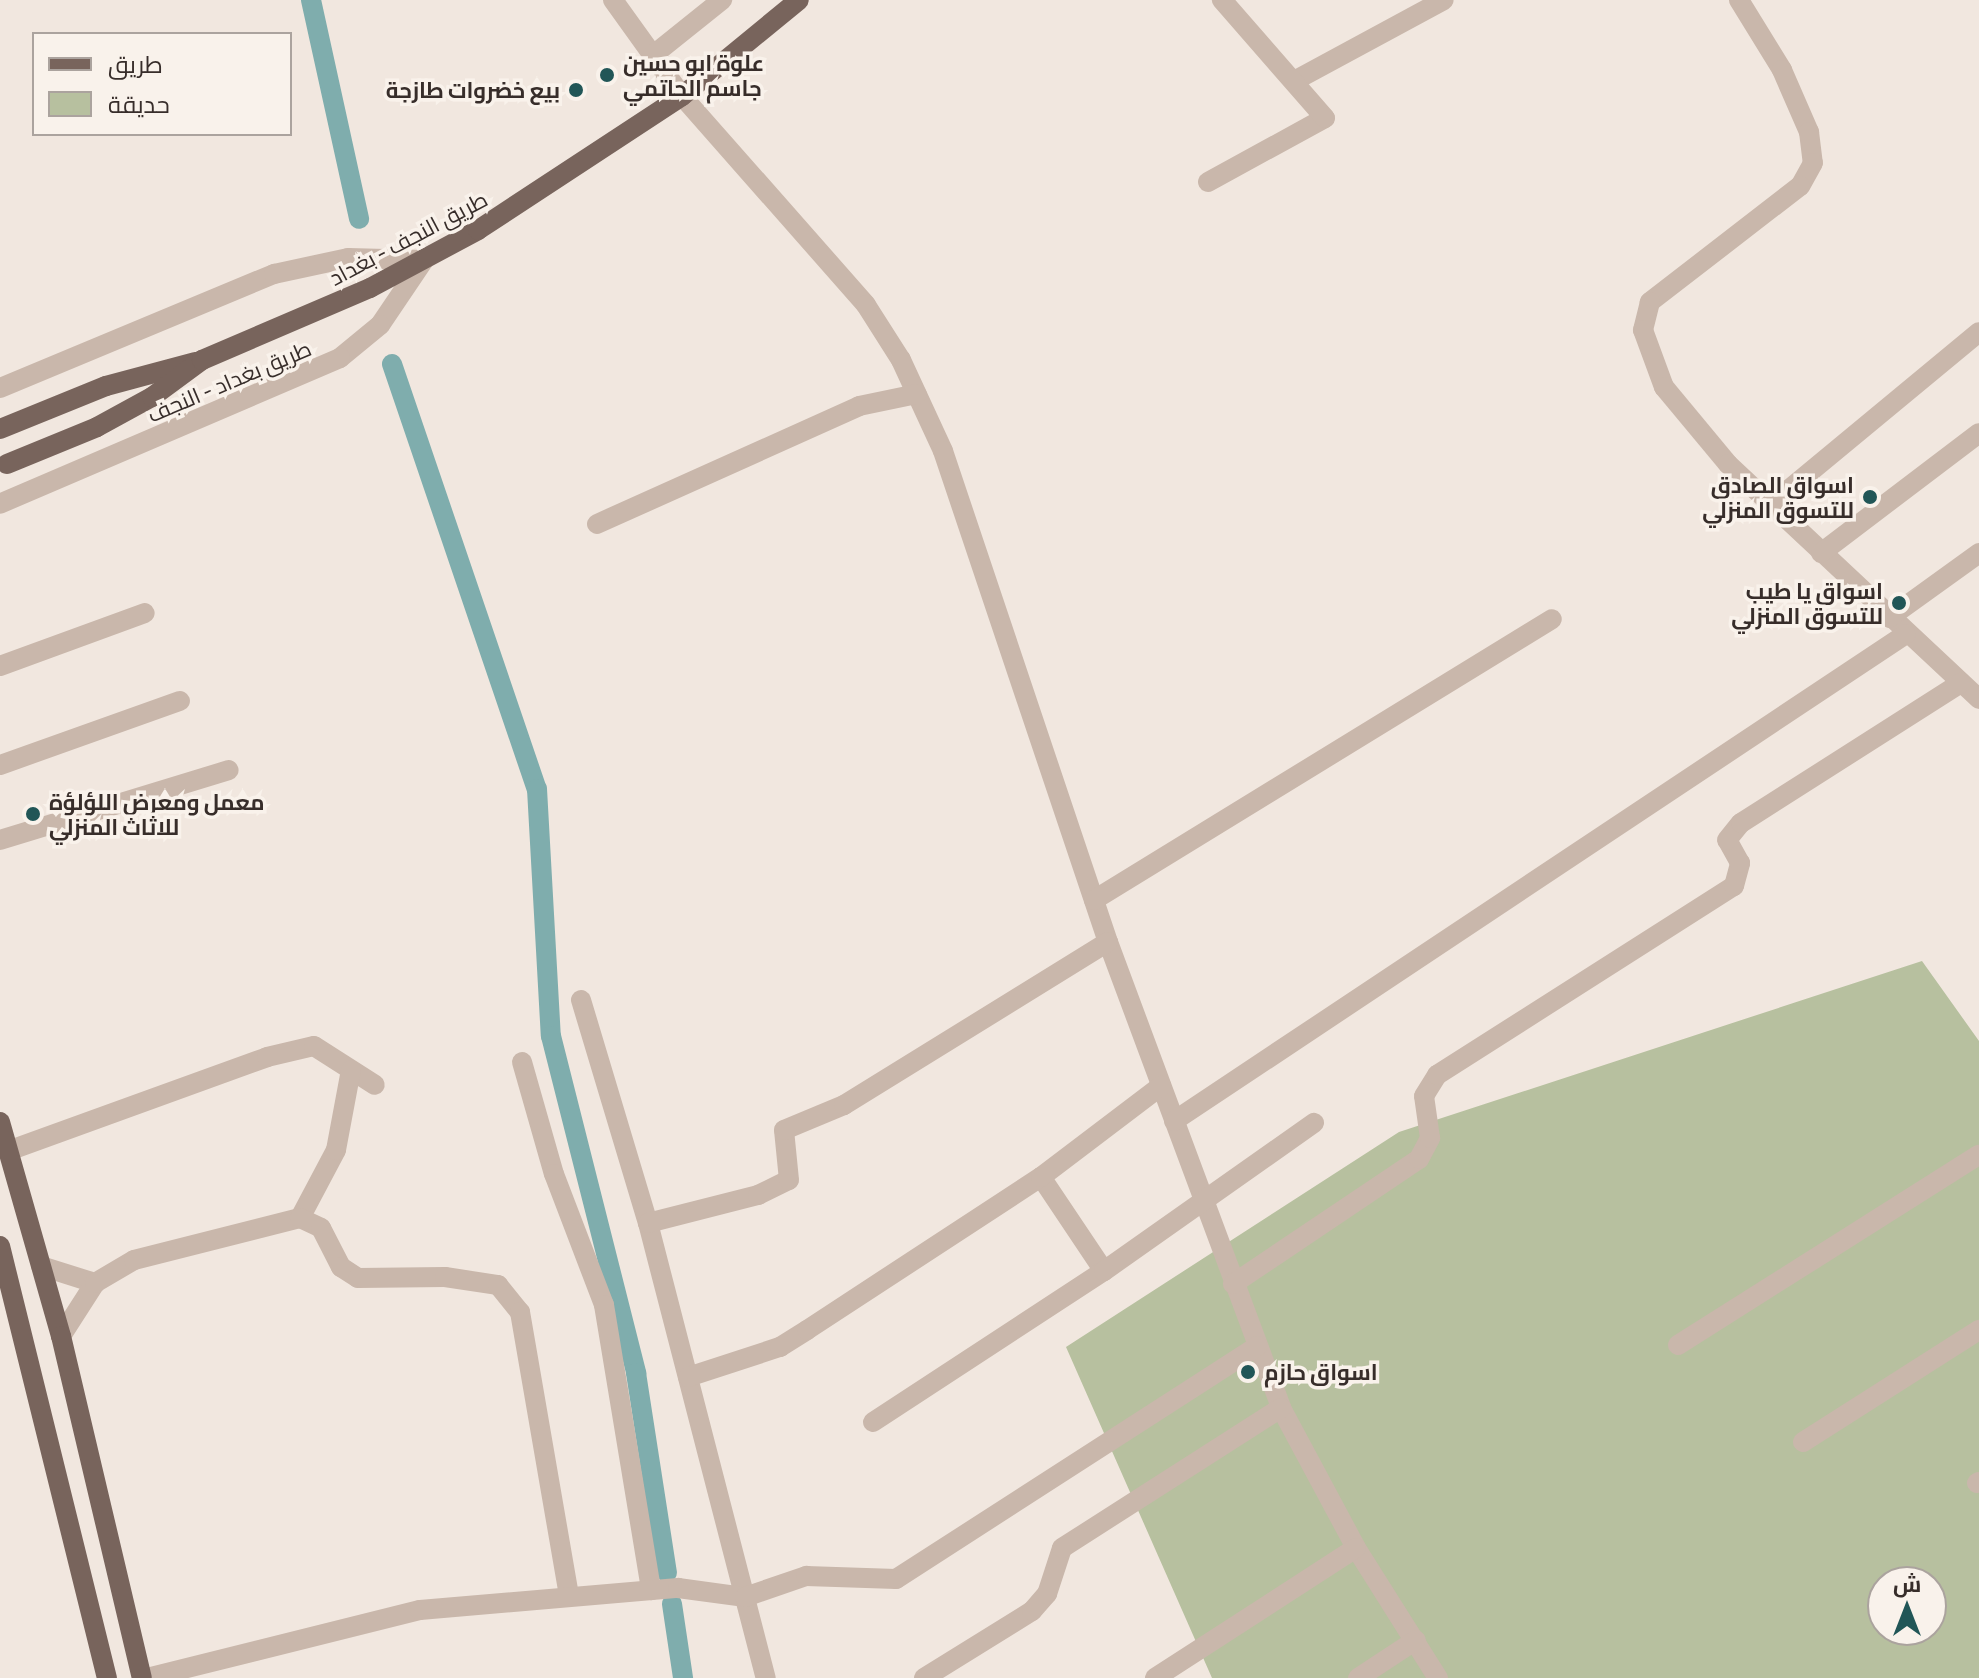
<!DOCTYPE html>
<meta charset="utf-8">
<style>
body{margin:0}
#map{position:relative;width:1979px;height:1678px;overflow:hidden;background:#f1e7df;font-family:Commissioner,Cairo,sans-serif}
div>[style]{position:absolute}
.green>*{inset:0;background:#b7c09f}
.canal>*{height:20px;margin:-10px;padding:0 10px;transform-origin:10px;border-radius:10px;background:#7fadad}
.minor>*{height:20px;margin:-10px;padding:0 10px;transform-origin:10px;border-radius:10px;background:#c9b7ab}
.major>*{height:20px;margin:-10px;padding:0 10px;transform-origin:10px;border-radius:10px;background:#78645c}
.dots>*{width:22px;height:22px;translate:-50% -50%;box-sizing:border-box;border:4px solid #f9f2eb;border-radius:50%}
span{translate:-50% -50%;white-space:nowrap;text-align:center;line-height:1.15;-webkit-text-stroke:7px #f9f2eb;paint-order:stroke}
.poi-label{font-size:22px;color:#372d2a;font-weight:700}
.left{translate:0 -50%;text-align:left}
.right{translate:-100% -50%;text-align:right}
.street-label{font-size:22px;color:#372d2a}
.legend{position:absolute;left:32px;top:32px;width:260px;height:104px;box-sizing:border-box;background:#f9f2eb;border:2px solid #aba39e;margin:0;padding:10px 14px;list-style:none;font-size:24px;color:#372d2a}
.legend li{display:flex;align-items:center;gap:16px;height:40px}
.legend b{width:40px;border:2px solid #aba39e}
.north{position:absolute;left:1867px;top:1566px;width:80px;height:80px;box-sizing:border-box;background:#f9f2eb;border:2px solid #aba39e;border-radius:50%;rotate:0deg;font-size:22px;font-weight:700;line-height:32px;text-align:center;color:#372d2a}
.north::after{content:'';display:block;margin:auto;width:28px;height:36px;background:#215657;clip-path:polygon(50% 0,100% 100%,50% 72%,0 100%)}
</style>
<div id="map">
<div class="green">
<div style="clip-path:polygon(evenodd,1922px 961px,1979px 1041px,1979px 1678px,1212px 1678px,1066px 1347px,1399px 1132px,1922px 961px,1883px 1582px,1931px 1582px,1931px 1630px,1883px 1630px,1883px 1582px)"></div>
</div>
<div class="canal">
<div style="left:311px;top:0;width:224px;rotate:77.6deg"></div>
<div style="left:392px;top:364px;width:449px;rotate:71.2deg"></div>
<div style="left:537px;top:789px;width:247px;rotate:86.8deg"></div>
<div style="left:551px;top:1036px;width:348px;rotate:75.8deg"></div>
<div style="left:636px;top:1373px;width:202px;rotate:81.2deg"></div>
<div style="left:672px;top:1604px;width:75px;rotate:81.5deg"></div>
</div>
<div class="minor">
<div style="left:613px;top:0;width:118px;rotate:54.3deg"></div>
<div style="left:682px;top:96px;width:278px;rotate:48.6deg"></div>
<div style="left:866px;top:305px;width:65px;rotate:57.5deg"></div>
<div style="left:901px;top:360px;width:100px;rotate:65.2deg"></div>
<div style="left:943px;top:451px;width:518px;rotate:71.43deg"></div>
<div style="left:1108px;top:942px;width:497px;rotate:69.6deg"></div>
<div style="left:1281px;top:1408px;width:159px;rotate:61.8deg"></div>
<div style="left:1356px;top:1548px;width:154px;rotate:57.8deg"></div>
<div style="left:1739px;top:0;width:82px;rotate:58.4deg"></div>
<div style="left:1782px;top:70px;width:68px;rotate:66.5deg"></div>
<div style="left:1809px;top:132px;width:31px;rotate:83deg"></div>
<div style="left:1813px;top:163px;width:26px;rotate:119deg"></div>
<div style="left:1800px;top:186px;width:190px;rotate:142.3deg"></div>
<div style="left:1650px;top:302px;width:29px;rotate:104deg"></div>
<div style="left:1643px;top:330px;width:61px;rotate:69.8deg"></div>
<div style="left:1664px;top:387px;width:100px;rotate:50.3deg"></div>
<div style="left:1728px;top:464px;width:344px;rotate:43.1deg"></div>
<div style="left:652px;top:56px;width:90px;rotate:-38.7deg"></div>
<div style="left:1294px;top:81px;width:170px;rotate:-28.4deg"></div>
<div style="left:1208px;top:182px;width:133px;rotate:-28.7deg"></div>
<div style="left:1325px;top:118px;width:157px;rotate:-131.1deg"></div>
<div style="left:0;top:388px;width:297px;rotate:-22.6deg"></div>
<div style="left:274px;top:274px;width:76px;rotate:-12.2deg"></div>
<div style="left:348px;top:258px;width:76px;rotate:1.5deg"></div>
<div style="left:424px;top:260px;width:78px;rotate:124.1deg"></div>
<div style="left:380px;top:325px;width:52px;rotate:140.5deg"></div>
<div style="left:340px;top:358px;width:370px;rotate:156.8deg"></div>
<div style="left:1770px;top:505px;width:271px;rotate:-39.6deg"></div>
<div style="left:597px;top:524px;width:287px;rotate:-24.2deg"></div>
<div style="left:859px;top:406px;width:59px;rotate:-11.7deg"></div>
<div style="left:1821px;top:553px;width:198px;rotate:-37.2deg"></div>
<div style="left:1889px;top:618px;width:111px;rotate:-35.8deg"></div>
<div style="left:0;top:666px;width:154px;rotate:-20.1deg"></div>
<div style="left:0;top:765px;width:191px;rotate:-19.6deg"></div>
<div style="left:0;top:840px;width:239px;rotate:-17deg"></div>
<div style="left:1094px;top:900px;width:537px;rotate:-31.53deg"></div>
<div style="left:581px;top:1000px;width:233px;rotate:73.3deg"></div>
<div style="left:648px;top:1223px;width:470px;rotate:75.5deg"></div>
<div style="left:522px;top:1062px;width:116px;rotate:74.1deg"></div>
<div style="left:554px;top:1174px;width:140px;rotate:69.1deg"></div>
<div style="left:604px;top:1305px;width:289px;rotate:80.6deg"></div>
<div style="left:1174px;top:1121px;width:879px;rotate:-33.64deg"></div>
<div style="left:8px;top:1151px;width:276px;rotate:-19.9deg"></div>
<div style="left:267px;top:1057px;width:48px;rotate:-13.2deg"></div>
<div style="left:314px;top:1046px;width:72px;rotate:32.6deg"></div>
<div style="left:1041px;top:1177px;width:113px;rotate:56.2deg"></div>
<div style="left:300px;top:1218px;width:77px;rotate:-62.1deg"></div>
<div style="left:336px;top:1150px;width:81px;rotate:-79.4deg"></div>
<div style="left:648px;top:1223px;width:114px;rotate:-14.3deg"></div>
<div style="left:758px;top:1195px;width:34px;rotate:-26deg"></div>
<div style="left:789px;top:1180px;width:50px;rotate:-95.7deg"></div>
<div style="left:784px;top:1130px;width:65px;rotate:-22.6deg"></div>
<div style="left:844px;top:1105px;width:310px;rotate:-31.7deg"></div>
<div style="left:41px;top:1266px;width:57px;rotate:17.5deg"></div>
<div style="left:1233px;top:1284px;width:224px;rotate:-33.9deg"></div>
<div style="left:1419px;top:1159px;width:24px;rotate:-62deg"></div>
<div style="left:1430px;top:1138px;width:42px;rotate:-98.1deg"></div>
<div style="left:1424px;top:1096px;width:25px;rotate:-58deg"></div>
<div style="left:1437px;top:1075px;width:352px;rotate:-32.5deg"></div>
<div style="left:1734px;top:886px;width:24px;rotate:-75deg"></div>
<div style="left:1740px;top:863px;width:26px;rotate:-119deg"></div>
<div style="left:1727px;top:840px;width:22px;rotate:-51deg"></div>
<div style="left:1741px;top:823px;width:261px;rotate:-32.5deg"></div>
<div style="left:61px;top:1336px;width:63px;rotate:-57.3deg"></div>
<div style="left:95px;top:1283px;width:45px;rotate:-30.5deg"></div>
<div style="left:134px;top:1260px;width:171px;rotate:-14.2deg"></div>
<div style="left:300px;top:1218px;width:23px;rotate:25deg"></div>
<div style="left:321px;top:1228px;width:44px;rotate:62.9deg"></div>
<div style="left:341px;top:1267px;width:20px;rotate:33deg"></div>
<div style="left:358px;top:1278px;width:87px;rotate:-0.7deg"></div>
<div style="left:445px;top:1277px;width:54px;rotate:8.6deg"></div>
<div style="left:498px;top:1285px;width:35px;rotate:51deg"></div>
<div style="left:520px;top:1312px;width:289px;rotate:80.2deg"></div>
<div style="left:1678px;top:1345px;width:356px;rotate:-32.3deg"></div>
<div style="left:688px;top:1377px;width:97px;rotate:-18.1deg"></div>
<div style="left:780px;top:1347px;width:32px;rotate:-32deg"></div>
<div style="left:807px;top:1330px;width:280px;rotate:-33.2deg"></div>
<div style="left:1041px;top:1177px;width:151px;rotate:-37.2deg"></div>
<div style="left:873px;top:1422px;width:276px;rotate:-33.2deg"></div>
<div style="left:1104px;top:1271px;width:257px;rotate:-35.2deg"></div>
<div style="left:1803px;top:1442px;width:209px;rotate:-32.5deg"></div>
<div style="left:1977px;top:1483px;width:2px;rotate:-27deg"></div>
<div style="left:147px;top:1678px;width:281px;rotate:-14deg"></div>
<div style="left:420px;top:1610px;width:259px;rotate:-4.9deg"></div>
<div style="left:678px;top:1588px;width:68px;rotate:7.7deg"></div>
<div style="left:745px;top:1597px;width:65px;rotate:-19deg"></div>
<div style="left:806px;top:1576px;width:90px;rotate:1.9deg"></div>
<div style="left:896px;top:1579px;width:430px;rotate:-32.8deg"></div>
<div style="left:924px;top:1678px;width:127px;rotate:-31.8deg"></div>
<div style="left:1032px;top:1611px;width:23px;rotate:-49deg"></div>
<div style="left:1047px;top:1594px;width:48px;rotate:-71.9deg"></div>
<div style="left:1062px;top:1548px;width:260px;rotate:-32.6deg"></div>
<div style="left:1155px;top:1678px;width:239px;rotate:-32.9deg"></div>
<div style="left:1358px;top:1678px;width:69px;rotate:-33.2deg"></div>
</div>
<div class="major">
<div style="left:0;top:429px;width:114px;rotate:-22.1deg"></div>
<div style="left:106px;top:386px;width:92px;rotate:-15.1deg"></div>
<div style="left:7px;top:464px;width:97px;rotate:-22.3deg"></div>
<div style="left:97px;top:427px;width:63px;rotate:-28.6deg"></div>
<div style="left:152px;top:397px;width:62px;rotate:-36.5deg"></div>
<div style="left:202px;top:360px;width:183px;rotate:-23.2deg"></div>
<div style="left:370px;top:288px;width:123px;rotate:-28.2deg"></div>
<div style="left:478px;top:230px;width:244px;rotate:-33.3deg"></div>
<div style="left:682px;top:96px;width:151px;rotate:-39.4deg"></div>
<div style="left:0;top:1122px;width:223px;rotate:74.1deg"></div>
<div style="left:61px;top:1336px;width:351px;rotate:76.7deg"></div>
<div style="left:0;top:1246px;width:445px;rotate:76.1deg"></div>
</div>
<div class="dots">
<div style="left:607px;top:75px;background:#215657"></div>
<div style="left:576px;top:90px;background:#215657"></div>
<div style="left:1870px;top:497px;background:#215657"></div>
<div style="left:1899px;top:603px;background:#215657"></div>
<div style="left:33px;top:814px;background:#215657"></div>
<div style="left:1248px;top:1372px;background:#215657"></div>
</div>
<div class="poi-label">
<span class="left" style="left:623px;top:75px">علوة ابو حسين<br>جاسم الحاتمي</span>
<span class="right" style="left:560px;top:90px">بيع خضروات طازجة</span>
<span class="right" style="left:1854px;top:497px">اسواق الصادق<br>للتسوق المنزلي</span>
<span class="right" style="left:1883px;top:603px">اسواق يا طيب<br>للتسوق المنزلي</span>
<span class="left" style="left:49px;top:814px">معمل ومعرض اللؤلؤة<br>للاثاث المنزلي</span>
<span class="left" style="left:1264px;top:1372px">اسواق حازم</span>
</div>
<div class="street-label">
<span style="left:408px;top:238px;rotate:-28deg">طريق النجف - بغداد</span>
<span style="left:229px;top:381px;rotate:-23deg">طريق بغداد - النجف</span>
</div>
<ul class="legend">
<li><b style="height:10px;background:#78645c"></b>طريق</li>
<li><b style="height:22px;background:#b7c09f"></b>حديقة</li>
</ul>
<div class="north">ش</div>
</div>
